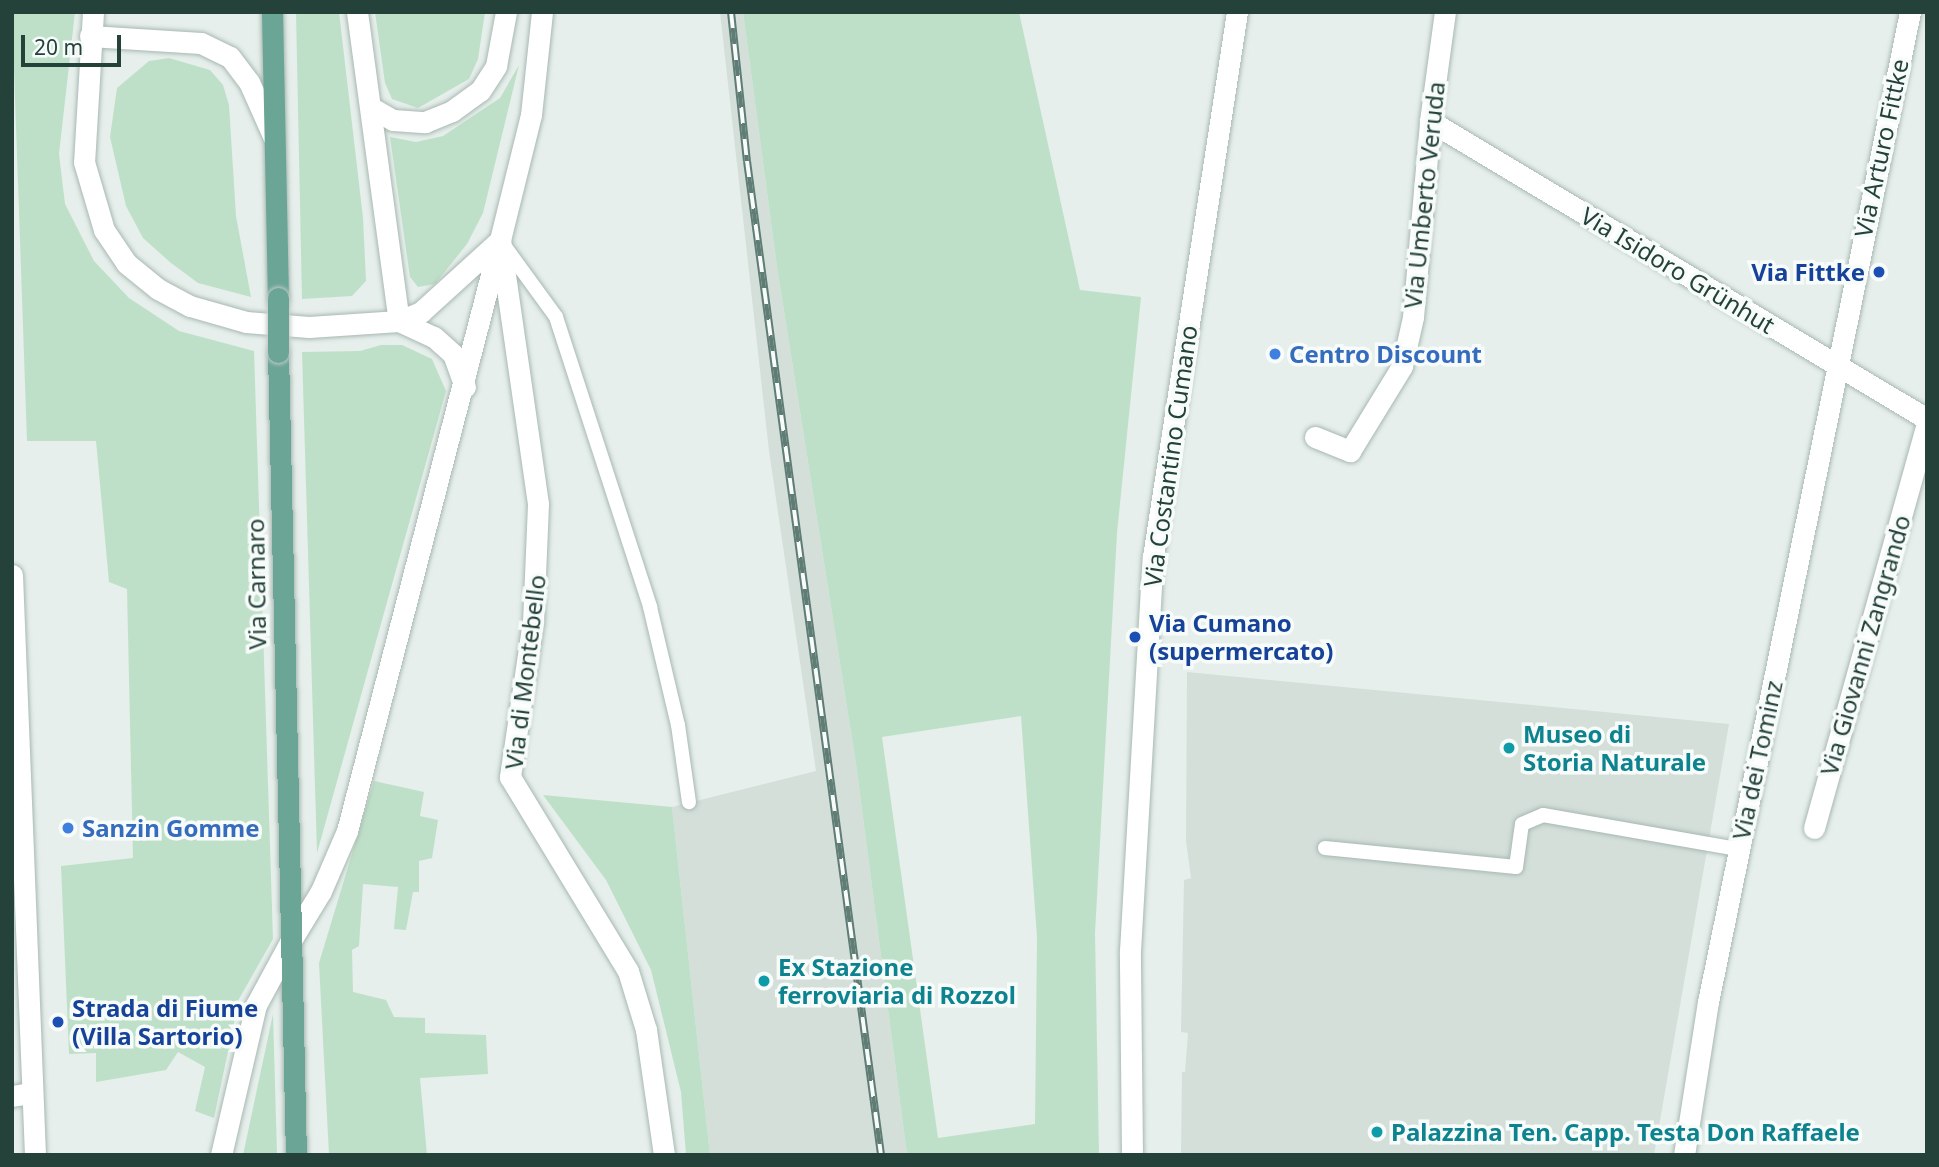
<!DOCTYPE html>
<meta charset="utf-8">
<style>
body{margin:0}
#map{position:relative;width:1939px;height:1167px;overflow:hidden;background:#e6efeb;font-family:"Noto Sans",sans-serif}
div>[style]{position:absolute}
.built>*{inset:0;background:#d4dfda}
.green>*{inset:0;background:#bfe0c8}
.roads{filter:drop-shadow(0 0 2px #a8b8b2) drop-shadow(0 0 2px #a8b8b2)}
.lane>*{height:14px;margin:-7px;padding:0 7px;transform-origin:7px;border-radius:7px;background:#fff}
.street>*{height:21px;margin:-10.5px;padding:0 10.5px;transform-origin:10.5px;border-radius:10.5px;background:#fff}
.secondary>*{height:21px;margin:-10.5px;padding:0 10.5px;transform-origin:10.5px;border-radius:10.5px;background:#fff}
.primary>*{height:21px;margin:-10.5px;padding:0 10.5px;transform-origin:10.5px;border-radius:10.5px;background:#6aa596}
.rail>*{height:8px;margin-top:-4px;transform-origin:0;background:repeating-linear-gradient(90deg,#f7fbf9 0 16px,#5f7d75 0 32px);box-sizing:border-box;border-block:2px solid #5f7d75}
.bridges{filter:drop-shadow(0 0 2px #c2cac8) drop-shadow(0 0 2px #c2cac8)}
.primary-bridge>*{height:21px;margin:-10.5px;padding:0 10.5px;transform-origin:10.5px;border-radius:10.5px;background:#6aa596}
.dots>*{width:19px;height:19px;translate:-50% -50%;box-sizing:border-box;border:4px solid #f7fbf9;border-radius:50%}
span{translate:-50% -50%;white-space:nowrap;text-align:center;line-height:1.15;-webkit-text-stroke:7px #f7fbf9;paint-order:stroke}
.street-label{font-size:24px;color:#24423a}
.transit-label{font-size:24px;color:#164399;font-weight:700}
.right{translate:-100% -50%;text-align:right}
.left{translate:0 -50%;text-align:left}
.shop-label{font-size:24px;color:#366cbe;font-weight:700}
.culture-label{font-size:24px;color:#0d838f;font-weight:700}
.frame{position:absolute;inset:0;border:14px solid #24423a;pointer-events:none}
.scale{position:absolute;left:21px;top:35px;width:100px;height:32px;box-sizing:border-box;border:4px solid #24423a;border-top:0;padding-left:9px;font-size:21px;line-height:24px;white-space:nowrap;color:#24423a;-webkit-text-stroke:5px #f7fbf9;paint-order:stroke}
</style>
<div id="map">
<div class="built">
<div style="clip-path:polygon(720px 12px,743px 12px,777px 267px,856px 764px,907px 1155px,710px 1155px,672px 807px,816px 771px,769px 451px)"></div>
<div style="clip-path:polygon(1187px 672px,1729px 724px,1654px 1155px,1181px 1155px,1182px 1072px,1185px 1072px,1188px 1033px,1181px 1032px,1184px 880px,1191px 878px,1186px 841px)"></div>
</div>
<div class="green">
<div style="clip-path:polygon(12px 12px,75px 12px,59px 154px,65px 204px,94px 261px,129px 298px,179px 331px,254px 351px,273px 939px,239px 999px,214px 1118px,195px 1111px,205px 1067px,178px 1052px,166px 1070px,96px 1082px,96px 1053px,69px 1054px,61px 866px,133px 858px,127px 589px,109px 582px,96px 441px,27px 441px)"></div>
<div style="clip-path:polygon(296px 12px,339px 12px,363px 218px,366px 281px,352px 296px,302px 299px)"></div>
<div style="clip-path:polygon(375px 12px,485px 12px,478px 59px,469px 79px,418px 108px,392px 99px,385px 83px)"></div>
<div style="clip-path:polygon(evenodd,743px 12px,1019px 12px,1080px 290px,1141px 297px,1117px 533px,1095px 933px,1099px 1155px,907px 1155px,856px 764px,777px 267px,743px 12px,1021px 716px,1037px 937px,1035px 1124px,938px 1138px,882px 737px,1021px 716px)"></div>
<div style="clip-path:polygon(169px 58px,210px 70px,223px 85px,229px 105px,236px 216px,251px 297px,198px 283px,171px 263px,143px 238px,126px 206px,110px 137px,117px 88px,149px 61px)"></div>
<div style="clip-path:polygon(519px 65px,483px 213px,467px 244px,435px 284px,418px 287px,410px 277px,390px 137px,416px 142px,443px 136px,500px 98px)"></div>
<div style="clip-path:polygon(381px 345px,402px 345px,432px 359px,446px 391px,317px 853px,302px 352px,360px 351px)"></div>
<div style="clip-path:polygon(374px 781px,424px 792px,420px 816px,438px 820px,432px 858px,419px 861px,419px 892px,413px 892px,406px 930px,394px 929px,398px 887px,363px 884px,359px 946px,352px 950px,353px 992px,386px 1000px,394px 1017px,425px 1018px,425px 1033px,486px 1035px,488px 1074px,420px 1078px,427px 1155px,329px 1155px,319px 963px)"></div>
<div style="clip-path:polygon(543px 795px,672px 807px,710px 1155px,686px 1155px,681px 1092px,651px 970px,606px 880px)"></div>
<div style="clip-path:polygon(273px 1014px,277px 1155px,243px 1155px)"></div>
</div>
<div class="roads">
<div class="lane">
<div style="left:503px;top:244px;width:90px;rotate:54deg"></div>
<div style="left:556px;top:317px;width:305px;rotate:72deg"></div>
<div style="left:650px;top:607px;width:121px;rotate:76.7deg"></div>
<div style="left:678px;top:725px;width:78px;rotate:81.9deg"></div>
<div style="left:1325px;top:848px;width:192px;rotate:5.7deg"></div>
<div style="left:1516px;top:867px;width:43px;rotate:-82.1deg"></div>
<div style="left:1522px;top:824px;width:23px;rotate:-23deg"></div>
<div style="left:1543px;top:815px;width:198px;rotate:9.9deg"></div>
</div>
<div class="street">
<div style="left:1430px;top:121px;width:579px;rotate:30.95deg"></div>
<div style="left:500px;top:240px;width:267px;rotate:81.8deg"></div>
<div style="left:538px;top:504px;width:117px;rotate:92.4deg"></div>
<div style="left:533px;top:621px;width:158px;rotate:98.4deg"></div>
<div style="left:510px;top:777px;width:227px;rotate:58.7deg"></div>
<div style="left:628px;top:971px;width:62px;rotate:73deg"></div>
<div style="left:646px;top:1030px;width:126px;rotate:81.8deg"></div>
<div style="left:1315px;top:437px;width:38px;rotate:22deg"></div>
<div style="left:1350px;top:451px;width:100px;rotate:-58.5deg"></div>
<div style="left:1402px;top:366px;width:50px;rotate:-77.3deg"></div>
<div style="left:1413px;top:317px;width:197px;rotate:-85deg"></div>
<div style="left:1430px;top:121px;width:110px;rotate:-82.2deg"></div>
<div style="left:1814px;top:828px;width:421px;rotate:-74.4deg"></div>
<div style="left:12px;top:1096px;width:18px;rotate:-9deg"></div>
<div style="left:221px;top:1155px;width:154px;rotate:-76.9deg"></div>
<div style="left:256px;top:1005px;width:72px;rotate:-61.6deg"></div>
<div style="left:1132px;top:1155px;width:204px;rotate:-90.6deg"></div>
<div style="left:1130px;top:951px;width:395px;rotate:-86.7deg"></div>
<div style="left:1153px;top:557px;width:551px;rotate:-81.24deg"></div>
<div style="left:1684px;top:1155px;width:155px;rotate:-81.1deg"></div>
<div style="left:1708px;top:1002px;width:1010px;rotate:-78.47deg"></div>
</div>
<div class="secondary">
<div style="left:93px;top:12px;width:150px;rotate:93.4deg"></div>
<div style="left:84px;top:162px;width:71px;rotate:73.6deg"></div>
<div style="left:104px;top:230px;width:40px;rotate:56deg"></div>
<div style="left:126px;top:263px;width:41px;rotate:39.1deg"></div>
<div style="left:158px;top:289px;width:36px;rotate:28deg"></div>
<div style="left:190px;top:306px;width:58px;rotate:15.9deg"></div>
<div style="left:246px;top:322px;width:63px;rotate:4.5deg"></div>
<div style="left:309px;top:327px;width:90px;rotate:-3.8deg"></div>
<div style="left:399px;top:321px;width:24px;rotate:-22deg"></div>
<div style="left:421px;top:312px;width:107px;rotate:-42.3deg"></div>
<div style="left:500px;top:240px;width:129px;rotate:-76.1deg"></div>
<div style="left:531px;top:115px;width:104px;rotate:-83.9deg"></div>
<div style="left:357px;top:12px;width:312px;rotate:82.3deg"></div>
<div style="left:399px;top:321px;width:38px;rotate:25deg"></div>
<div style="left:434px;top:337px;width:25px;rotate:42deg"></div>
<div style="left:453px;top:354px;width:35px;rotate:70deg"></div>
<div style="left:90px;top:36px;width:111px;rotate:3.6deg"></div>
<div style="left:201px;top:43px;width:32px;rotate:26deg"></div>
<div style="left:230px;top:57px;width:31px;rotate:53deg"></div>
<div style="left:249px;top:82px;width:61px;rotate:65.9deg"></div>
<div style="left:372px;top:108px;width:24px;rotate:30deg"></div>
<div style="left:393px;top:120px;width:32px;rotate:4deg"></div>
<div style="left:425px;top:122px;width:29px;rotate:-22deg"></div>
<div style="left:452px;top:111px;width:34px;rotate:-36deg"></div>
<div style="left:480px;top:91px;width:30px;rotate:-57deg"></div>
<div style="left:496px;top:66px;width:55px;rotate:-79.5deg"></div>
<div style="left:12px;top:575px;width:580px;rotate:87.73deg"></div>
<div style="left:290px;top:942px;width:60px;rotate:-58.7deg"></div>
<div style="left:321px;top:891px;width:65px;rotate:-66.6deg"></div>
<div style="left:347px;top:831px;width:610px;rotate:-75.49deg"></div>
</div>
<div class="primary">
<div style="left:272px;top:12px;width:286px;rotate:88.8deg"></div>
<div style="left:278px;top:352px;width:803px;rotate:88.72deg"></div>
</div>
</div>
<div class="rail">
<div style="left:731px;top:12px;width:150px;rotate:83.9deg"></div>
<div style="left:747px;top:161px;width:1003px;rotate:82.32deg"></div>
</div>
<div class="bridges">
<div class="primary-bridge">
<div style="left:278px;top:298px;width:54px;rotate:90deg"></div>
</div>
</div>
<div class="dots">
<div style="left:1879px;top:272px;background:#1a4fb4"></div>
<div style="left:1275px;top:354px;background:#3f7fe0"></div>
<div style="left:1135px;top:637px;background:#1a4fb4"></div>
<div style="left:1509px;top:748px;background:#0f9aa8"></div>
<div style="left:68px;top:828px;background:#3f7fe0"></div>
<div style="left:764px;top:981px;background:#0f9aa8"></div>
<div style="left:58px;top:1022px;background:#1a4fb4"></div>
<div style="left:1377px;top:1132px;background:#0f9aa8"></div>
</div>
<div class="street-label">
<span style="left:1881px;top:148px;rotate:-78deg">Via Arturo Fittke</span>
<span style="left:1424px;top:195px;rotate:-84deg">Via Umberto Veruda</span>
<span style="left:1678px;top:270px;rotate:31deg">Via Isidoro Grünhut</span>
<span style="left:1170px;top:456px;rotate:-82deg">Via Costantino Cumano</span>
<span style="left:256px;top:584px;rotate:-91deg">Via Carnaro</span>
<span style="left:1865px;top:645px;rotate:-74deg">Via Giovanni Zangrando</span>
<span style="left:525px;top:672px;rotate:-83deg">Via di Montebello</span>
<span style="left:1757px;top:760px;rotate:-78deg">Via dei Tominz</span>
</div>
<div class="transit-label">
<span class="right" style="left:1865px;top:272px">Via Fittke</span>
<span class="left" style="left:1149px;top:637px">Via Cumano<br>(supermercato)</span>
<span class="left" style="left:72px;top:1022px">Strada di Fiume<br>(Villa Sartorio)</span>
</div>
<div class="shop-label">
<span class="left" style="left:1289px;top:354px">Centro Discount</span>
<span class="left" style="left:82px;top:828px">Sanzin Gomme</span>
</div>
<div class="culture-label">
<span class="left" style="left:1523px;top:748px">Museo di<br>Storia Naturale</span>
<span class="left" style="left:778px;top:981px">Ex Stazione<br>ferroviaria di Rozzol</span>
<span class="left" style="left:1391px;top:1132px">Palazzina Ten. Capp. Testa Don Raffaele</span>
</div>
<div class="frame"></div>
<div class="scale">20 m</div>
</div>
